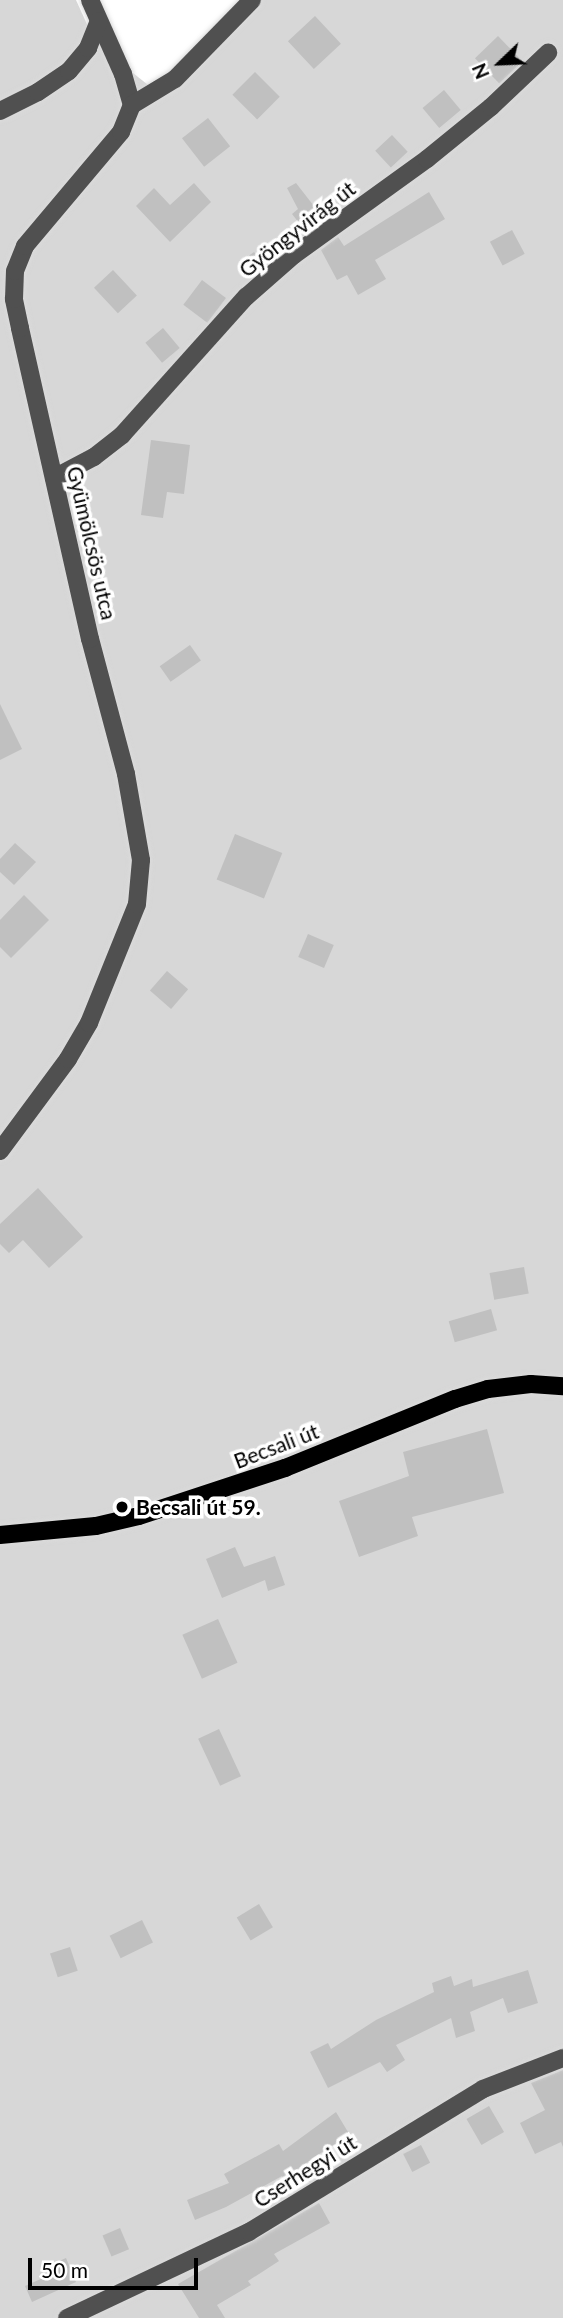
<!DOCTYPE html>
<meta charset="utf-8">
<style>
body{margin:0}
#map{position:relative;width:563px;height:2318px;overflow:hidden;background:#fff;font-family:Lato,sans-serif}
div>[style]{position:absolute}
.green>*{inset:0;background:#d7d7d7}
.building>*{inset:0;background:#c0c0c0;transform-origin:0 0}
.roads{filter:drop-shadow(0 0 2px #dbdbdb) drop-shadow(0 0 2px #dbdbdb)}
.minor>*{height:18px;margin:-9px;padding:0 9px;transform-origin:9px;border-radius:9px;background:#505050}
.major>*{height:18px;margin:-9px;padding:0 9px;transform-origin:9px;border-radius:9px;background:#000}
.dots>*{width:19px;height:19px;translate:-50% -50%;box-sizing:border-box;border:4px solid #fff;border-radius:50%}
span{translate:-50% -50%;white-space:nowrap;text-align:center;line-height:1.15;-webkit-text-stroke:7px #fff;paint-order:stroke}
.street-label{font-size:21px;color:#000}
.poi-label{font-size:21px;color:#000;font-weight:700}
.left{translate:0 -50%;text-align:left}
.north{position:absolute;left:465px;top:28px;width:70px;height:70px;-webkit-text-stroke:5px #fff;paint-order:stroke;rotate:247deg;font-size:19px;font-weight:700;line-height:28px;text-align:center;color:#000}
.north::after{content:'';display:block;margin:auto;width:24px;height:32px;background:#000;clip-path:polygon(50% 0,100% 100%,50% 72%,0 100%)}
.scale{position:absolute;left:28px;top:2258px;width:170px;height:32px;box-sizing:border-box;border:4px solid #000;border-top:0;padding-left:9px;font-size:21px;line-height:24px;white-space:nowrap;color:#000;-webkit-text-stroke:5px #fff;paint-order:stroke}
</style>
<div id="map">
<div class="green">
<div style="clip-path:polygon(0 0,76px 0,96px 44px,152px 88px,252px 0,563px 0,563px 2318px,0 2318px)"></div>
</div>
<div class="building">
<div style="left:315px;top:16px;width:38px;height:37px;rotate:47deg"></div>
<div style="left:498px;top:36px;width:35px;height:32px;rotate:46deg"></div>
<div style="left:255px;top:72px;width:35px;height:32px;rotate:45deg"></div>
<div style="left:444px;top:90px;width:26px;height:28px;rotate:50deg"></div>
<div style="left:208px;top:118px;width:36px;height:33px;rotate:52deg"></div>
<div style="left:392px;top:135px;width:23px;height:23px;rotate:47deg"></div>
<div style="clip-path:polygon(194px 183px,211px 202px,170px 242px,136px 206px,154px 188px,170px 205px)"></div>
<div style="clip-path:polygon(296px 183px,324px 219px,306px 232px,292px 214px,298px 209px,287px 188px)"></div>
<div style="clip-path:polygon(429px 192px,445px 219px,375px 260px,386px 279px,358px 295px,347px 275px,337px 280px,321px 250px,338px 237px,344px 246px)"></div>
<div style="left:512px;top:230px;width:27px;height:25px;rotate:62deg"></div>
<div style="left:254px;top:252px;width:17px;height:18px;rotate:54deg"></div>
<div style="left:113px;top:270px;width:35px;height:26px;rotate:47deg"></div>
<div style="left:202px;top:280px;width:30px;height:31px;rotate:37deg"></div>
<div style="left:163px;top:328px;width:26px;height:23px;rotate:50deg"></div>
<div style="clip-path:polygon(151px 440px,190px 445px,184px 494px,167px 492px,163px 518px,141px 515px)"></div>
<div style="left:190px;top:645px;width:19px;height:37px;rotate:55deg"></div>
<div style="clip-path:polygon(0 704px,22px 749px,0 760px)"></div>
<div style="left:235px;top:834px;width:51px;height:49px;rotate:22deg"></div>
<div style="clip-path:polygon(15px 843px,36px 862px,14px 885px,0 872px,0 859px)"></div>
<div style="clip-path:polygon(24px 895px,49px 920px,11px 958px,0 947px,0 920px)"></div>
<div style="left:308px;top:934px;width:28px;height:25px;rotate:23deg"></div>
<div style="left:167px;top:971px;width:28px;height:26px;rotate:41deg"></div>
<div style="clip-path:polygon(38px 1188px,83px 1237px,49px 1268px,23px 1240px,9px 1253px,0 1244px,0 1224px)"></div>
<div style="left:524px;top:1267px;width:27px;height:35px;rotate:80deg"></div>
<div style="left:491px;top:1309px;width:22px;height:44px;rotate:74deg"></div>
<div style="clip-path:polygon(487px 1429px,504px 1493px,412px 1517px,418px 1536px,359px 1557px,339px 1501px,409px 1476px,403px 1452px)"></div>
<div style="clip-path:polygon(235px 1547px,244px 1567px,275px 1556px,285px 1585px,268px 1591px,265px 1580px,222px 1598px,206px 1559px)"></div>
<div style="left:218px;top:1619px;width:48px;height:39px;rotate:66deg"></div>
<div style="left:219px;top:1729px;width:52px;height:23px;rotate:65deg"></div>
<div style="left:259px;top:1904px;width:27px;height:26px;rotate:59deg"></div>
<div style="left:142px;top:1920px;width:25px;height:36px;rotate:64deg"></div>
<div style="left:70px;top:1947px;width:25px;height:21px;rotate:72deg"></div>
<div style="clip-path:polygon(528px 1970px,538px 2003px,508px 2013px,503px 1998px,470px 2012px,475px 2031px,456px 2038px,451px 2018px,396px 2045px,405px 2060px,387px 2072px,380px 2062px,328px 2088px,310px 2052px,328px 2043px,331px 2049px,376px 2020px,434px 1992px,432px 1983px,451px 1976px,454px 1986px,472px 1979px,473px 1987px)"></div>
<div style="clip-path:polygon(563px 2070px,563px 2147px,561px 2142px,535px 2154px,520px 2123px,545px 2110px,531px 2083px)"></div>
<div style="left:489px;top:2106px;width:30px;height:26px;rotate:60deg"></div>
<div style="clip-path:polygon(336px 2112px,351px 2137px,328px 2148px,283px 2179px,282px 2176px,226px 2207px,195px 2220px,187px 2200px,229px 2183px,224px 2174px,279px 2144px,283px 2151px)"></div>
<div style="left:421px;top:2145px;width:20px;height:20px;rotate:63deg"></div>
<div style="clip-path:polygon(319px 2203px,330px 2223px,274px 2254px,279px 2261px,248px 2281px,251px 2285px,217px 2305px,225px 2318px,199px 2318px,178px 2284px)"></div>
<div style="left:120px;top:2228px;width:23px;height:19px;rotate:67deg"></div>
<div style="clip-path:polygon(66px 2258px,76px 2282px,32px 2302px,25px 2286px,52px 2274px,48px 2266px)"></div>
</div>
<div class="roads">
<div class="minor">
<div style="left:90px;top:0;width:81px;rotate:66deg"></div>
<div style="left:123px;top:74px;width:32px;rotate:74deg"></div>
<div style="left:0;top:111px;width:42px;rotate:-26.6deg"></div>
<div style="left:38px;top:92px;width:37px;rotate:-34deg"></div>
<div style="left:69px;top:71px;width:30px;rotate:-50deg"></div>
<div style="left:88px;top:48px;width:29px;rotate:-68deg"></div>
<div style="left:54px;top:478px;width:45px;rotate:-27.7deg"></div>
<div style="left:94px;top:457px;width:36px;rotate:-38deg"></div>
<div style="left:122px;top:435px;width:186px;rotate:-48.1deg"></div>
<div style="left:246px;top:297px;width:64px;rotate:-41.2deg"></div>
<div style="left:294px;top:255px;width:164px;rotate:-35.8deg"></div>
<div style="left:427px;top:159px;width:82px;rotate:-39.1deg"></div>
<div style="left:491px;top:107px;width:79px;rotate:-43.5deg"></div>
<div style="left:0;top:1151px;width:114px;rotate:-53.5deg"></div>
<div style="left:68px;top:1059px;width:42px;rotate:-59.7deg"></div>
<div style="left:89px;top:1023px;width:128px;rotate:-68deg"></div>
<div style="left:137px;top:904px;width:44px;rotate:-84.8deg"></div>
<div style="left:141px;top:860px;width:87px;rotate:-99.9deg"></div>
<div style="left:126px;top:774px;width:140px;rotate:-104.9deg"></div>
<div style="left:90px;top:639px;width:319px;rotate:-102.7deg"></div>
<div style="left:20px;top:328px;width:30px;rotate:-102deg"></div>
<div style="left:14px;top:299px;width:28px;rotate:-88deg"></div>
<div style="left:15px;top:271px;width:27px;rotate:-68deg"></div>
<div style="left:25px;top:246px;width:149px;rotate:-49.9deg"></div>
<div style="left:121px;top:132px;width:29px;rotate:-68deg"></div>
<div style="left:132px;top:105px;width:50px;rotate:-31.2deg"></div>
<div style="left:175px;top:79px;width:110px;rotate:-45.7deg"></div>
<div style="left:67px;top:2318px;width:201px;rotate:-25.3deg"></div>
<div style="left:249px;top:2232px;width:274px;rotate:-31.4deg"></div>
<div style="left:483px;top:2089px;width:86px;rotate:-21.2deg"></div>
</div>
<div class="major">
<div style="left:0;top:1535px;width:96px;rotate:-5.4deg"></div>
<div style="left:96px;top:1526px;width:44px;rotate:-13.1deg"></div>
<div style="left:139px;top:1516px;width:154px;rotate:-18.2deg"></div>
<div style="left:285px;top:1468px;width:183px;rotate:-22.1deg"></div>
<div style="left:455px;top:1399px;width:34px;rotate:-17deg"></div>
<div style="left:488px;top:1389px;width:43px;rotate:-6.6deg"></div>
<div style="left:531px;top:1384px;width:32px;rotate:4deg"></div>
</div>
</div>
<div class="dots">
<div style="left:122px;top:1507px;background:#000"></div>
</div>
<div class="street-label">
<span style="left:297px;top:229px;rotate:-38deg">Gyöngyvirág út</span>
<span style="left:92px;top:543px;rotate:77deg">Gyümölcsös utca</span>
<span style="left:276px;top:1446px;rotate:-21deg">Becsali út</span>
<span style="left:305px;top:2171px;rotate:-32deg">Cserhegyi út</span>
</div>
<div class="poi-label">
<span class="left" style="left:136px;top:1507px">Becsali út 59.</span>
</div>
<div class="north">N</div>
<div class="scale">50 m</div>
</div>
